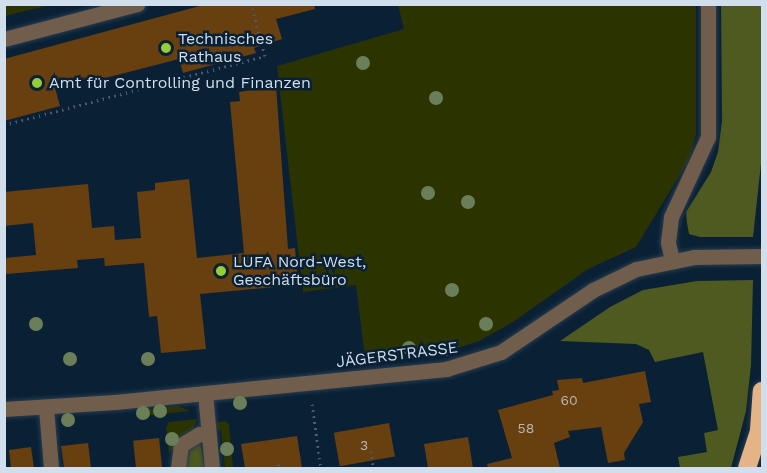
<!DOCTYPE html>
<meta charset="utf-8">
<style>
body{margin:0}
#map{position:relative;width:767px;height:473px;overflow:hidden;background:#0a2135;font-family:"Work Sans",sans-serif}
div>[style]{position:absolute}
.green>*{inset:0;background:#2b3400}
.forest>*{inset:0;background:#4e5a20}
.building>*{inset:0;background:#683f0e;transform-origin:0 0}
.path>*{height:3px;margin-top:-1.5px;transform-origin:0;background:repeating-linear-gradient(90deg,#485c6e 0 1.5px,transparent 0 6px)}
.roads{filter:drop-shadow(0 0 2px #263c4f) drop-shadow(0 0 2px #263c4f)}
.street>*{height:15px;margin:-7.5px;padding:0 7.5px;transform-origin:7.5px;border-radius:7.5px;background:#715d4c}
.highway>*{height:18px;margin:-9px;padding:0 9px;transform-origin:9px;border-radius:9px;background:#e6b387}
.trees>*{width:14px;height:14px;margin:-7px;border-radius:50%;background:#6a7f59}
.dots>*{width:16px;height:16px;translate:-50% -50%;box-sizing:border-box;border:3px solid #0a2135;border-radius:50%}
span{translate:-50% -50%;white-space:nowrap;text-align:center;line-height:1.15;-webkit-text-stroke:5px #0a2135;paint-order:stroke}
.number-label{font-size:14px;color:#b7b7b5}
.number-label span{-webkit-text-stroke-width:0}
.poi-label{font-size:16px;color:#d1dfed}
.left{translate:0 -50%;text-align:left}
.street-label{font-size:16px;color:#d1dfed}
.frame{position:absolute;inset:0;border:6px solid #d1dfed;pointer-events:none}
</style>
<div id="map">
<div class="green">
<div style="clip-path:polygon(5px 4px,50px 4px,50px 5px,5px 16px)"></div>
<div style="clip-path:polygon(398px 5px,696px 5px,696px 134px,690px 158px,636px 247px,588px 269px,513px 322px,479px 341px,457px 348px,365px 358px,356px 285px,303px 292px,277px 66px,404px 29px)"></div>
<div style="clip-path:polygon(178px 406px,190px 411px,135px 417px,140px 410px)"></div>
<div style="clip-path:polygon(197px 419px,193px 430px,169px 453px,166px 428px,169px 422px)"></div>
<div style="clip-path:polygon(225px 421px,229px 424px,233px 468px,225px 468px,221px 431px,216px 428px,216px 423px)"></div>
</div>
<div class="forest">
<div style="clip-path:polygon(721px 5px,762px 5px,762px 154px,753px 237px,700px 237px,689px 234px,687px 223px,686px 212px,711px 172px,718px 152px,722px 121px)"></div>
<div style="clip-path:polygon(753px 280px,751px 365px,746px 411px,731px 468px,680px 468px,678px 457px,707px 452px,704px 433px,718px 430px,703px 352px,655px 362px,649px 350px,636px 344px,560px 341px,610px 307px,643px 290px,697px 281px)"></div>
<div style="clip-path:polygon(200px 441px,205px 468px,185px 468px,185px 448px)"></div>
</div>
<div class="building">
<div style="clip-path:polygon(207px 4px,314px 4px,315px 9px,276px 19px,282px 39px,254px 48px,256px 53px,183px 73px,179px 59px,86px 83px,85px 79px,55px 88px,60px 106px,4px 121px,4px 59px)"></div>
<div style="clip-path:polygon(276px 86px,288px 249px,295px 248px,298px 285px,200px 294px,206px 349px,161px 353px,157px 316px,149px 317px,144px 263px,105px 266px,104px 258px,77px 260px,78px 268px,6px 274px,4px 258px,36px 255px,33px 223px,4px 226px,4px 192px,88px 184px,92px 228px,114px 226px,115px 240px,141px 238px,137px 192px,155px 190px,155px 183px,189px 179px,197px 258px,244px 253px,230px 102px,240px 101px,239px 92px)"></div>
<div style="clip-path:polygon(645px 371px,651px 402px,639px 404px,643px 422px,624px 453px,625px 460px,608px 463px,601px 427px,568px 431px,570px 437px,554px 443px,560px 468px,488px 468px,487px 464px,512px 458px,498px 410px,553px 395px,552px 391px,559px 390px,557px 380px,582px 378px,583px 383px)"></div>
<div style="left:389px;top:423px;width:34px;height:56px;rotate:80deg"></div>
<div style="clip-path:polygon(297px 436px,302px 468px,245px 468px,241px 444px)"></div>
<div style="clip-path:polygon(468px 437px,473px 468px,428px 468px,424px 444px)"></div>
<div style="left:159px;top:438px;width:30px;height:26px;rotate:84deg"></div>
<div style="clip-path:polygon(88px 443px,91px 468px,64px 468px,61px 446px)"></div>
<div style="clip-path:polygon(31px 447px,34px 468px,11px 468px,9px 450px)"></div>
</div>
<div class="path">
<div style="left:189px;top:4px;width:5px;rotate:79deg"></div>
<div style="left:4px;top:125px;width:270px;rotate:-14.8deg"></div>
<div style="left:265px;top:56px;width:54px;rotate:-105.1deg"></div>
<div style="left:312px;top:404px;width:65px;rotate:82deg"></div>
<div style="left:371px;top:451px;width:17px;rotate:83deg"></div>
<div style="left:278px;top:464px;width:4px;rotate:76deg"></div>
</div>
<div class="roads">
<div class="street">
<div style="left:4px;top:39px;width:138px;rotate:-14.7deg"></div>
<div style="left:672px;top:260px;width:18px;rotate:-103deg"></div>
<div style="left:668px;top:242px;width:25px;rotate:-83deg"></div>
<div style="left:671px;top:217px;width:88px;rotate:-65.2deg"></div>
<div style="left:708px;top:137px;width:133px;rotate:-90deg"></div>
<div style="left:205px;top:393px;width:75px;rotate:84.7deg"></div>
<div style="left:46px;top:408px;width:60px;rotate:85.2deg"></div>
<div style="left:4px;top:409px;width:111px;rotate:-3.6deg"></div>
<div style="left:115px;top:402px;width:333px;rotate:-5.7deg"></div>
<div style="left:446px;top:369px;width:58px;rotate:-17.2deg"></div>
<div style="left:501px;top:352px;width:111px;rotate:-34deg"></div>
<div style="left:593px;top:290px;width:48px;rotate:-26deg"></div>
<div style="left:636px;top:269px;width:59px;rotate:-11.7deg"></div>
<div style="left:694px;top:257px;width:68px;rotate:-0.8deg"></div>
<div style="left:178px;top:468px;width:23px;rotate:-83deg"></div>
<div style="left:181px;top:445px;width:21px;rotate:-31deg"></div>
<div style="left:199px;top:434px;width:9px"></div>
</div>
<div class="highway">
<div style="left:747px;top:468px;width:40px;rotate:-72deg"></div>
<div style="left:759px;top:430px;width:39px;rotate:-86deg"></div>
</div>
</div>
<div class="trees">
<div style="left:363px;top:63px"></div>
<div style="left:436px;top:98px"></div>
<div style="left:428px;top:193px"></div>
<div style="left:468px;top:202px"></div>
<div style="left:452px;top:290px"></div>
<div style="left:36px;top:324px"></div>
<div style="left:486px;top:324px"></div>
<div style="left:409px;top:348px"></div>
<div style="left:446px;top:349px"></div>
<div style="left:70px;top:359px"></div>
<div style="left:148px;top:359px"></div>
<div style="left:240px;top:403px"></div>
<div style="left:160px;top:411px"></div>
<div style="left:143px;top:413px"></div>
<div style="left:68px;top:420px"></div>
<div style="left:172px;top:439px"></div>
<div style="left:227px;top:449px"></div>
</div>
<div class="dots">
<div style="left:166px;top:48px;background:#96cc39"></div>
<div style="left:37px;top:83px;background:#96cc39"></div>
<div style="left:221px;top:271px;background:#96cc39"></div>
</div>
<div class="number-label">
<span style="left:569px;top:400px">60</span>
<span style="left:526px;top:428px">58</span>
<span style="left:364px;top:445px">3</span>
</div>
<div class="poi-label">
<span class="left" style="left:178px;top:48px">Technisches<br>Rathaus</span>
<span class="left" style="left:49px;top:83px">Amt für Controlling und Finanzen</span>
<span class="left" style="left:233px;top:271px">LUFA Nord-West,<br>Geschäftsbüro</span>
</div>
<div class="street-label">
<span style="left:397px;top:355px;rotate:-7deg">JÄGERSTRASSE</span>
</div>
<div class="frame"></div>
</div>
